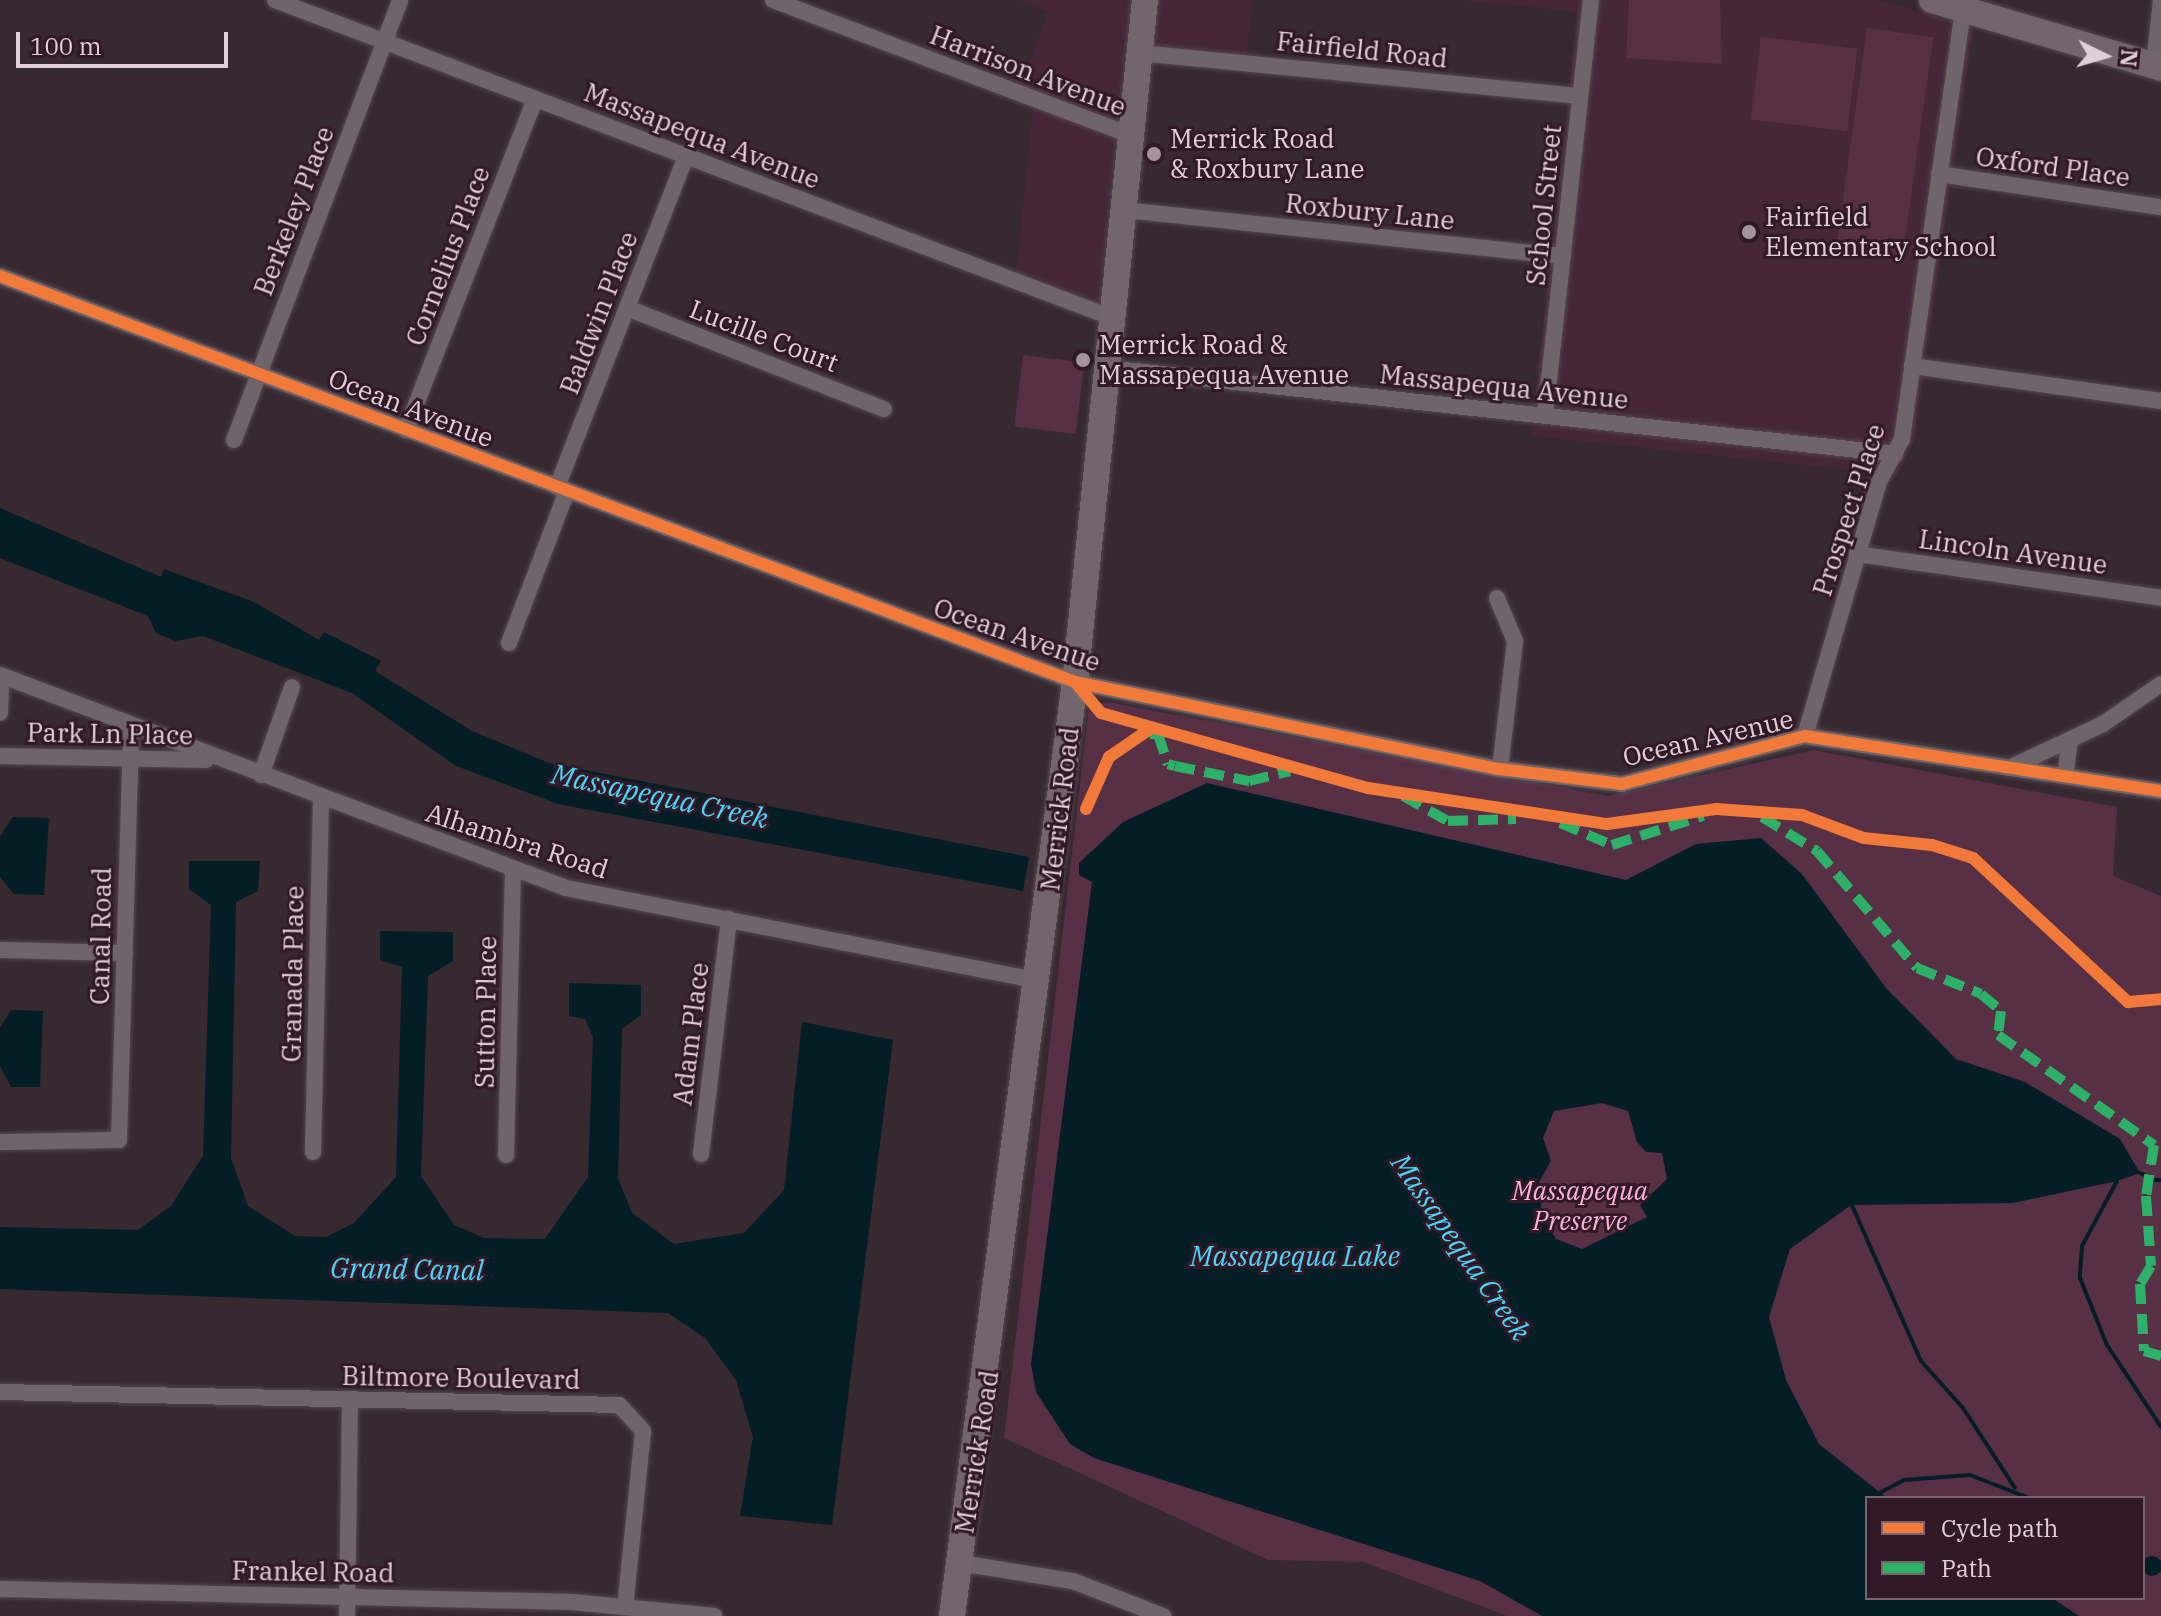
<!DOCTYPE html>
<style>
body{margin:0}
#map{position:relative;width:2161px;height:1616px;overflow:hidden;background:#362930;font-family:"IBM Plex Serif",serif}
div>[style]{position:absolute}
.built>*{inset:0;background:#452738}
.green>*{inset:0;background:#573046;transform-origin:0 0}
.water>*{inset:0;background:#051d24}
.round{border-radius:50%}
.stream>*{height:4px;margin:-2px;padding:0 2px;transform-origin:2px;border-radius:2px;background:#051d24}
.roads{filter:drop-shadow(0 0 2px #53474e) drop-shadow(0 0 2px #53474e)}
.street>*{height:16px;margin:-8px;padding:0 8px;transform-origin:8px;border-radius:8px;background:#6f646a}
.primary>*{height:26px;margin:-13px;padding:0 13px;transform-origin:13px;border-radius:13px;background:#73656c}
.quiet>*{height:10px;margin-top:-5px;transform-origin:0;background:repeating-linear-gradient(90deg,#2db169 0 20px,transparent 0 30px)}
.cycleway>*{height:12px;margin:-6px;padding:0 6px;transform-origin:6px;border-radius:6px;background:#f17a3a}
.dots>*{width:22px;height:22px;translate:-50% -50%;box-sizing:border-box;border:4px solid #321927;border-radius:50%}
span{translate:-50% -50%;white-space:nowrap;text-align:center;line-height:1.15;-webkit-text-stroke:6px #321927;paint-order:stroke}
.street-label{font-size:26px;color:#e0cfd8}
.poi-label{font-size:26px;color:#e0cfd8}
.left{translate:0 -50%;text-align:left}
.park-label{font-size:26px;color:#fdb2dc;font-style:italic}
.water-label{font-size:28px;color:#47d7f8;font-style:italic}
.legend{position:absolute;left:1865px;top:1496px;width:280px;height:104px;box-sizing:border-box;background:#321927;border:2px solid #78626e;margin:0;padding:10px 14px;list-style:none;font-size:24px;color:#e0cfd8}
.legend li{display:flex;align-items:center;gap:16px;height:40px}
.legend b{width:40px;border:2px solid #78626e}
.north{position:absolute;left:2065px;top:16px;width:80px;height:80px;-webkit-text-stroke:6px #321927;paint-order:stroke;rotate:95deg;font-size:22px;font-weight:700;line-height:32px;text-align:center;color:#e0cfd8}
.north::after{content:'';display:block;margin:auto;width:28px;height:36px;background:#e0cfd8;clip-path:polygon(50% 0,100% 100%,50% 72%,0 100%)}
.scale{position:absolute;left:16px;top:32px;width:212px;height:36px;box-sizing:border-box;border:4px solid #e0cfd8;border-top:0;padding-left:10px;font-size:24px;line-height:28px;white-space:nowrap;color:#e0cfd8;-webkit-text-stroke:6px #321927;paint-order:stroke}
</style>
<div id="map">
<div class="built">
<div style="clip-path:polygon(1018px 0,1253px 0,1246px 57px,1124px 45px,1098px 309px,1016px 276px,1033px 105px,1015px 99px,1048px 12px)"></div>
<div style="clip-path:polygon(1462px 0,1880px 0,1974px 27px,1915px 439px,1897px 475px,1531px 436px,1577px 12px)"></div>
</div>
<div class="green">
<div style="clip-path:polygon(1629px 0,1720px 0,1722px 64px,1626px 58px)"></div>
<div style="left:1867px;top:28px;width:67px;height:226px;rotate:8deg"></div>
<div style="left:1761px;top:37px;width:97px;height:83px;rotate:7deg"></div>
<div style="left:1023px;top:355px;width:62px;height:72px;rotate:7deg"></div>
<div style="clip-path:polygon(evenodd,1107px 702px,1608px 796px,1814px 750px,2117px 807px,2113px 876px,2161px 896px,2161px 1616px,1507px 1616px,1364px 1562px,1268px 1560px,1004px 1438px,1089px 706px,1107px 702px,1867px 1498px,2143px 1498px,2143px 1598px,1867px 1598px,1867px 1498px)"></div>
</div>
<div class="water">
<div style="clip-path:polygon(0 508px,161px 577px,164px 569px,254px 602px,319px 640px,324px 632px,381px 661px,375px 671px,472px 731px,549px 763px,1029px 857px,1023px 891px,558px 804px,456px 766px,352px 693px,203px 636px,175px 641px,156px 633px,148px 616px,0 558px)"></div>
<div style="clip-path:polygon(evenodd,1207px 783px,1626px 880px,1696px 844px,1761px 838px,1802px 874px,1886px 988px,1956px 1059px,2025px 1082px,2120px 1139px,2140px 1173px,2117px 1181px,2013px 1203px,1851px 1205px,1790px 1249px,1769px 1317px,1786px 1380px,1819px 1444px,1887px 1498px,1867px 1498px,1867px 1598px,2052px 1598px,2079px 1616px,1542px 1616px,1480px 1581px,1094px 1458px,1070px 1444px,1036px 1392px,1031px 1364px,1092px 882px,1079px 875px,1079px 863px,1123px 822px,1207px 783px,1602px 1103px,1628px 1111px,1637px 1142px,1646px 1152px,1662px 1153px,1667px 1179px,1640px 1205px,1647px 1217px,1582px 1249px,1556px 1239px,1542px 1216px,1539px 1182px,1551px 1161px,1543px 1138px,1554px 1111px,1602px 1103px)"></div>
<div style="clip-path:polygon(13px 817px,49px 818px,44px 895px,14px 894px,0 877px,0 837px)"></div>
<div style="clip-path:polygon(189px 861px,260px 861px,258px 891px,236px 902px,231px 1158px,248px 1206px,295px 1236px,326px 1237px,354px 1223px,396px 1177px,402px 967px,380px 960px,380px 931px,453px 932px,453px 961px,428px 976px,421px 1176px,454px 1225px,484px 1238px,545px 1239px,588px 1177px,593px 1037px,585px 1019px,569px 1016px,569px 983px,641px 985px,641px 1015px,622px 1029px,618px 1178px,632px 1213px,674px 1244px,744px 1233px,784px 1190px,802px 1022px,893px 1040px,832px 1525px,740px 1516px,753px 1437px,736px 1380px,705px 1338px,668px 1313px,0 1289px,0 1227px,138px 1230px,171px 1206px,203px 1156px,211px 905px,189px 889px)"></div>
<div style="clip-path:polygon(11px 1010px,43px 1011px,40px 1087px,11px 1087px,0 1066px,0 1028px)"></div>
<div class="round" style="left:2142px;top:1556px;width:20px;height:20px"></div>
</div>
<div class="stream">
<div style="left:2140px;top:1173px;width:5px;rotate:22deg"></div>
<div style="left:2154px;top:1180px;width:7px"></div>
<div style="left:2117px;top:1181px;width:74px;rotate:118.3deg"></div>
<div style="left:2082px;top:1246px;width:32px;rotate:94deg"></div>
<div style="left:2080px;top:1278px;width:72px;rotate:68.1deg"></div>
<div style="left:2107px;top:1345px;width:98px;rotate:56.6deg"></div>
<div style="left:1850px;top:1201px;width:175px;rotate:66.1deg"></div>
<div style="left:1921px;top:1361px;width:63px;rotate:48.2deg"></div>
<div style="left:1963px;top:1408px;width:95px;rotate:57deg"></div>
<div style="left:1870px;top:1498px;width:38px;rotate:-28deg"></div>
<div style="left:1904px;top:1480px;width:66px;rotate:-4.3deg"></div>
<div style="left:1970px;top:1475px;width:63px;rotate:21.3deg"></div>
</div>
<div class="roads">
<div class="street">
<div style="left:275px;top:0;width:896px;rotate:20.78deg"></div>
<div style="left:773px;top:0;width:383px;rotate:20.7deg"></div>
<div style="left:1140px;top:53px;width:442px;rotate:5.6deg"></div>
<div style="left:2154px;top:66px;width:66px;rotate:-83.9deg"></div>
<div style="left:1939px;top:174px;width:224px;rotate:8.5deg"></div>
<div style="left:1124px;top:210px;width:441px;rotate:6deg"></div>
<div style="left:0;top:276px;width:1149px;rotate:20.69deg"></div>
<div style="left:1075px;top:682px;width:434px;rotate:11.6deg"></div>
<div style="left:1500px;top:769px;width:123px;rotate:7deg"></div>
<div style="left:1622px;top:784px;width:189px;rotate:-14.7deg"></div>
<div style="left:1805px;top:736px;width:360px;rotate:8.8deg"></div>
<div style="left:627px;top:308px;width:276px;rotate:21.5deg"></div>
<div style="left:1912px;top:366px;width:251px;rotate:8deg"></div>
<div style="left:1107px;top:368px;width:793px;rotate:6.23deg"></div>
<div style="left:1545px;top:416px;width:419px;rotate:-83.7deg"></div>
<div style="left:406px;top:430px;width:355px;rotate:-68.7deg"></div>
<div style="left:234px;top:440px;width:470px;rotate:-69.3deg"></div>
<div style="left:557px;top:487px;width:355px;rotate:-68.7deg"></div>
<div style="left:1857px;top:554px;width:307px;rotate:8.2deg"></div>
<div style="left:1497px;top:598px;width:47px;rotate:67.3deg"></div>
<div style="left:1515px;top:641px;width:129px;rotate:96.7deg"></div>
<div style="left:509px;top:643px;width:163px;rotate:-69.1deg"></div>
<div style="left:0;top:675px;width:605px;rotate:20.62deg"></div>
<div style="left:566px;top:888px;width:482px;rotate:11.1deg"></div>
<div style="left:0;top:713px;width:37px;rotate:-88deg"></div>
<div style="left:1805px;top:736px;width:265px;rotate:-73.8deg"></div>
<div style="left:1879px;top:482px;width:49px;rotate:-61.9deg"></div>
<div style="left:1902px;top:439px;width:434px;rotate:-81.9deg"></div>
<div style="left:0;top:756px;width:206px;rotate:1.1deg"></div>
<div style="left:2009px;top:768px;width:104px;rotate:-25.1deg"></div>
<div style="left:2103px;top:724px;width:70px;rotate:-34.6deg"></div>
<div style="left:261px;top:775px;width:93px;rotate:-70.6deg"></div>
<div style="left:2065px;top:776px;width:36px;rotate:-82deg"></div>
<div style="left:0;top:950px;width:125px;rotate:1.4deg"></div>
<div style="left:0;top:1142px;width:119px;rotate:-1deg"></div>
<div style="left:119px;top:1140px;width:411px;rotate:-88.3deg"></div>
<div style="left:313px;top:1152px;width:354px;rotate:-88.7deg"></div>
<div style="left:701px;top:1154px;width:237px;rotate:-83.2deg"></div>
<div style="left:506px;top:1155px;width:285px;rotate:-88.6deg"></div>
<div style="left:0;top:1392px;width:619px;rotate:1.2deg"></div>
<div style="left:619px;top:1405px;width:35px;rotate:47deg"></div>
<div style="left:643px;top:1431px;width:177px;rotate:95.8deg"></div>
<div style="left:960px;top:1563px;width:114px;rotate:9.1deg"></div>
<div style="left:1073px;top:1581px;width:97px;rotate:21.3deg"></div>
<div style="left:0;top:1589px;width:572px;rotate:1.3deg"></div>
<div style="left:572px;top:1602px;width:143px;rotate:5.6deg"></div>
<div style="left:347px;top:1616px;width:216px;rotate:-89.2deg"></div>
</div>
<div class="primary">
<div style="left:1932px;top:0;width:239px;rotate:16.5deg"></div>
<div style="left:952px;top:1616px;width:942px;rotate:-82.5deg"></div>
<div style="left:1075px;top:682px;width:686px;rotate:-84.14deg"></div>
</div>
</div>
<div class="quiet">
<div style="left:1150px;top:734px;width:8px"></div>
<div style="left:1158px;top:734px;width:32px;rotate:72deg"></div>
<div style="left:1168px;top:764px;width:7px;rotate:16deg"></div>
<div style="left:1175px;top:766px;width:76px;rotate:11.5deg"></div>
<div style="left:1249px;top:781px;width:42px;rotate:-13.7deg"></div>
<div style="left:1403px;top:796px;width:51px;rotate:29.1deg"></div>
<div style="left:1448px;top:821px;width:68px;rotate:-1.7deg"></div>
<div style="left:1762px;top:817px;width:65px;rotate:31.7deg"></div>
<div style="left:1817px;top:851px;width:154px;rotate:49.5deg"></div>
<div style="left:1917px;top:968px;width:69px;rotate:22.1deg"></div>
<div style="left:1981px;top:994px;width:26px;rotate:40deg"></div>
<div style="left:2001px;top:1011px;width:24px;rotate:97deg"></div>
<div style="left:1998px;top:1035px;width:191px;rotate:35.2deg"></div>
<div style="left:2154px;top:1145px;width:52px;rotate:98.9deg"></div>
<div style="left:2146px;top:1196px;width:70px;rotate:85.9deg"></div>
<div style="left:2151px;top:1266px;width:21px;rotate:121deg"></div>
<div style="left:2140px;top:1284px;width:67px;rotate:86.6deg"></div>
<div style="left:2144px;top:1351px;width:18px;rotate:16deg"></div>
<div style="left:1560px;top:823px;width:56px;rotate:22.9deg"></div>
<div style="left:1612px;top:845px;width:96px;rotate:-17.7deg"></div>
</div>
<div class="cycleway">
<div style="left:0;top:276px;width:1149px;rotate:20.69deg"></div>
<div style="left:1075px;top:682px;width:434px;rotate:11.6deg"></div>
<div style="left:1500px;top:769px;width:123px;rotate:7deg"></div>
<div style="left:1622px;top:784px;width:189px;rotate:-14.7deg"></div>
<div style="left:1805px;top:736px;width:360px;rotate:8.8deg"></div>
<div style="left:1075px;top:682px;width:40px;rotate:50deg"></div>
<div style="left:1101px;top:713px;width:277px;rotate:15.7deg"></div>
<div style="left:1368px;top:788px;width:242px;rotate:8.6deg"></div>
<div style="left:1607px;top:824px;width:110px;rotate:-7.8deg"></div>
<div style="left:1716px;top:809px;width:86px;rotate:4deg"></div>
<div style="left:1802px;top:815px;width:66px;rotate:20.4deg"></div>
<div style="left:1864px;top:838px;width:68px;rotate:5.9deg"></div>
<div style="left:1932px;top:845px;width:43px;rotate:17.6deg"></div>
<div style="left:1973px;top:858px;width:212px;rotate:42.9deg"></div>
<div style="left:2128px;top:1002px;width:33px;rotate:-5deg"></div>
<div style="left:1086px;top:809px;width:57px;rotate:-66.1deg"></div>
<div style="left:1109px;top:757px;width:50px;rotate:-34.3deg"></div>
</div>
<div class="dots">
<div style="left:1154px;top:154px;background:#a4959d"></div>
<div style="left:1749px;top:232px;background:#a4959d"></div>
<div style="left:1083px;top:360px;background:#a4959d"></div>
</div>
<div class="street-label">
<span style="left:1362px;top:50px;rotate:6deg">Fairfield Road</span>
<span style="left:1028px;top:71px;rotate:21deg">Harrison Avenue</span>
<span style="left:702px;top:136px;rotate:21deg">Massapequa Avenue</span>
<span style="left:2053px;top:167px;rotate:8deg">Oxford Place</span>
<span style="left:1544px;top:205px;rotate:-84deg">School Street</span>
<span style="left:294px;top:211px;rotate:-69deg">Berkeley Place</span>
<span style="left:1370px;top:212px;rotate:6deg">Roxbury Lane</span>
<span style="left:448px;top:256px;rotate:-69deg">Cornelius Place</span>
<span style="left:599px;top:313px;rotate:-69deg">Baldwin Place</span>
<span style="left:764px;top:336px;rotate:21deg">Lucille Court</span>
<span style="left:1504px;top:387px;rotate:6deg">Massapequa Avenue</span>
<span style="left:411px;top:408px;rotate:21deg">Ocean Avenue</span>
<span style="left:1849px;top:510px;rotate:-72deg">Prospect Place</span>
<span style="left:2013px;top:552px;rotate:8deg">Lincoln Avenue</span>
<span style="left:1017px;top:635px;rotate:19deg">Ocean Avenue</span>
<span style="left:110px;top:734px;rotate:1deg">Park Ln Place</span>
<span style="left:1708px;top:738px;rotate:-13deg">Ocean Avenue</span>
<span style="left:1060px;top:809px;rotate:-83deg">Merrick Road</span>
<span style="left:517px;top:841px;rotate:18deg">Alhambra Road</span>
<span style="left:101px;top:936px;rotate:-89deg">Canal Road</span>
<span style="left:293px;top:974px;rotate:-89deg">Granada Place</span>
<span style="left:486px;top:1012px;rotate:-89deg">Sutton Place</span>
<span style="left:691px;top:1034px;rotate:-83deg">Adam Place</span>
<span style="left:461px;top:1378px;rotate:1deg">Biltmore Boulevard</span>
<span style="left:977px;top:1452px;rotate:-81deg">Merrick Road</span>
<span style="left:313px;top:1572px;rotate:1deg">Frankel Road</span>
</div>
<div class="poi-label">
<span class="left" style="left:1170px;top:154px">Merrick Road<br>&amp; Roxbury Lane</span>
<span class="left" style="left:1765px;top:232px">Fairfield<br>Elementary School</span>
<span class="left" style="left:1099px;top:360px">Merrick Road &amp;<br>Massapequa Avenue</span>
</div>
<div class="park-label">
<span style="left:1580px;top:1206px">Massapequa<br>Preserve</span>
</div>
<div class="water-label">
<span style="left:660px;top:796px;rotate:12deg">Massapequa Creek</span>
<span style="left:1461px;top:1247px;rotate:55deg">Massapequa Creek</span>
<span style="left:1295px;top:1256px">Massapequa Lake</span>
<span style="left:407px;top:1269px;rotate:1deg">Grand Canal</span>
</div>
<ul class="legend">
<li><b style="height:10px;background:#f17a3a"></b>Cycle path</li>
<li><b style="height:10px;background:#2db169"></b>Path</li>
</ul>
<div class="north">N</div>
<div class="scale">100 m</div>
</div>
